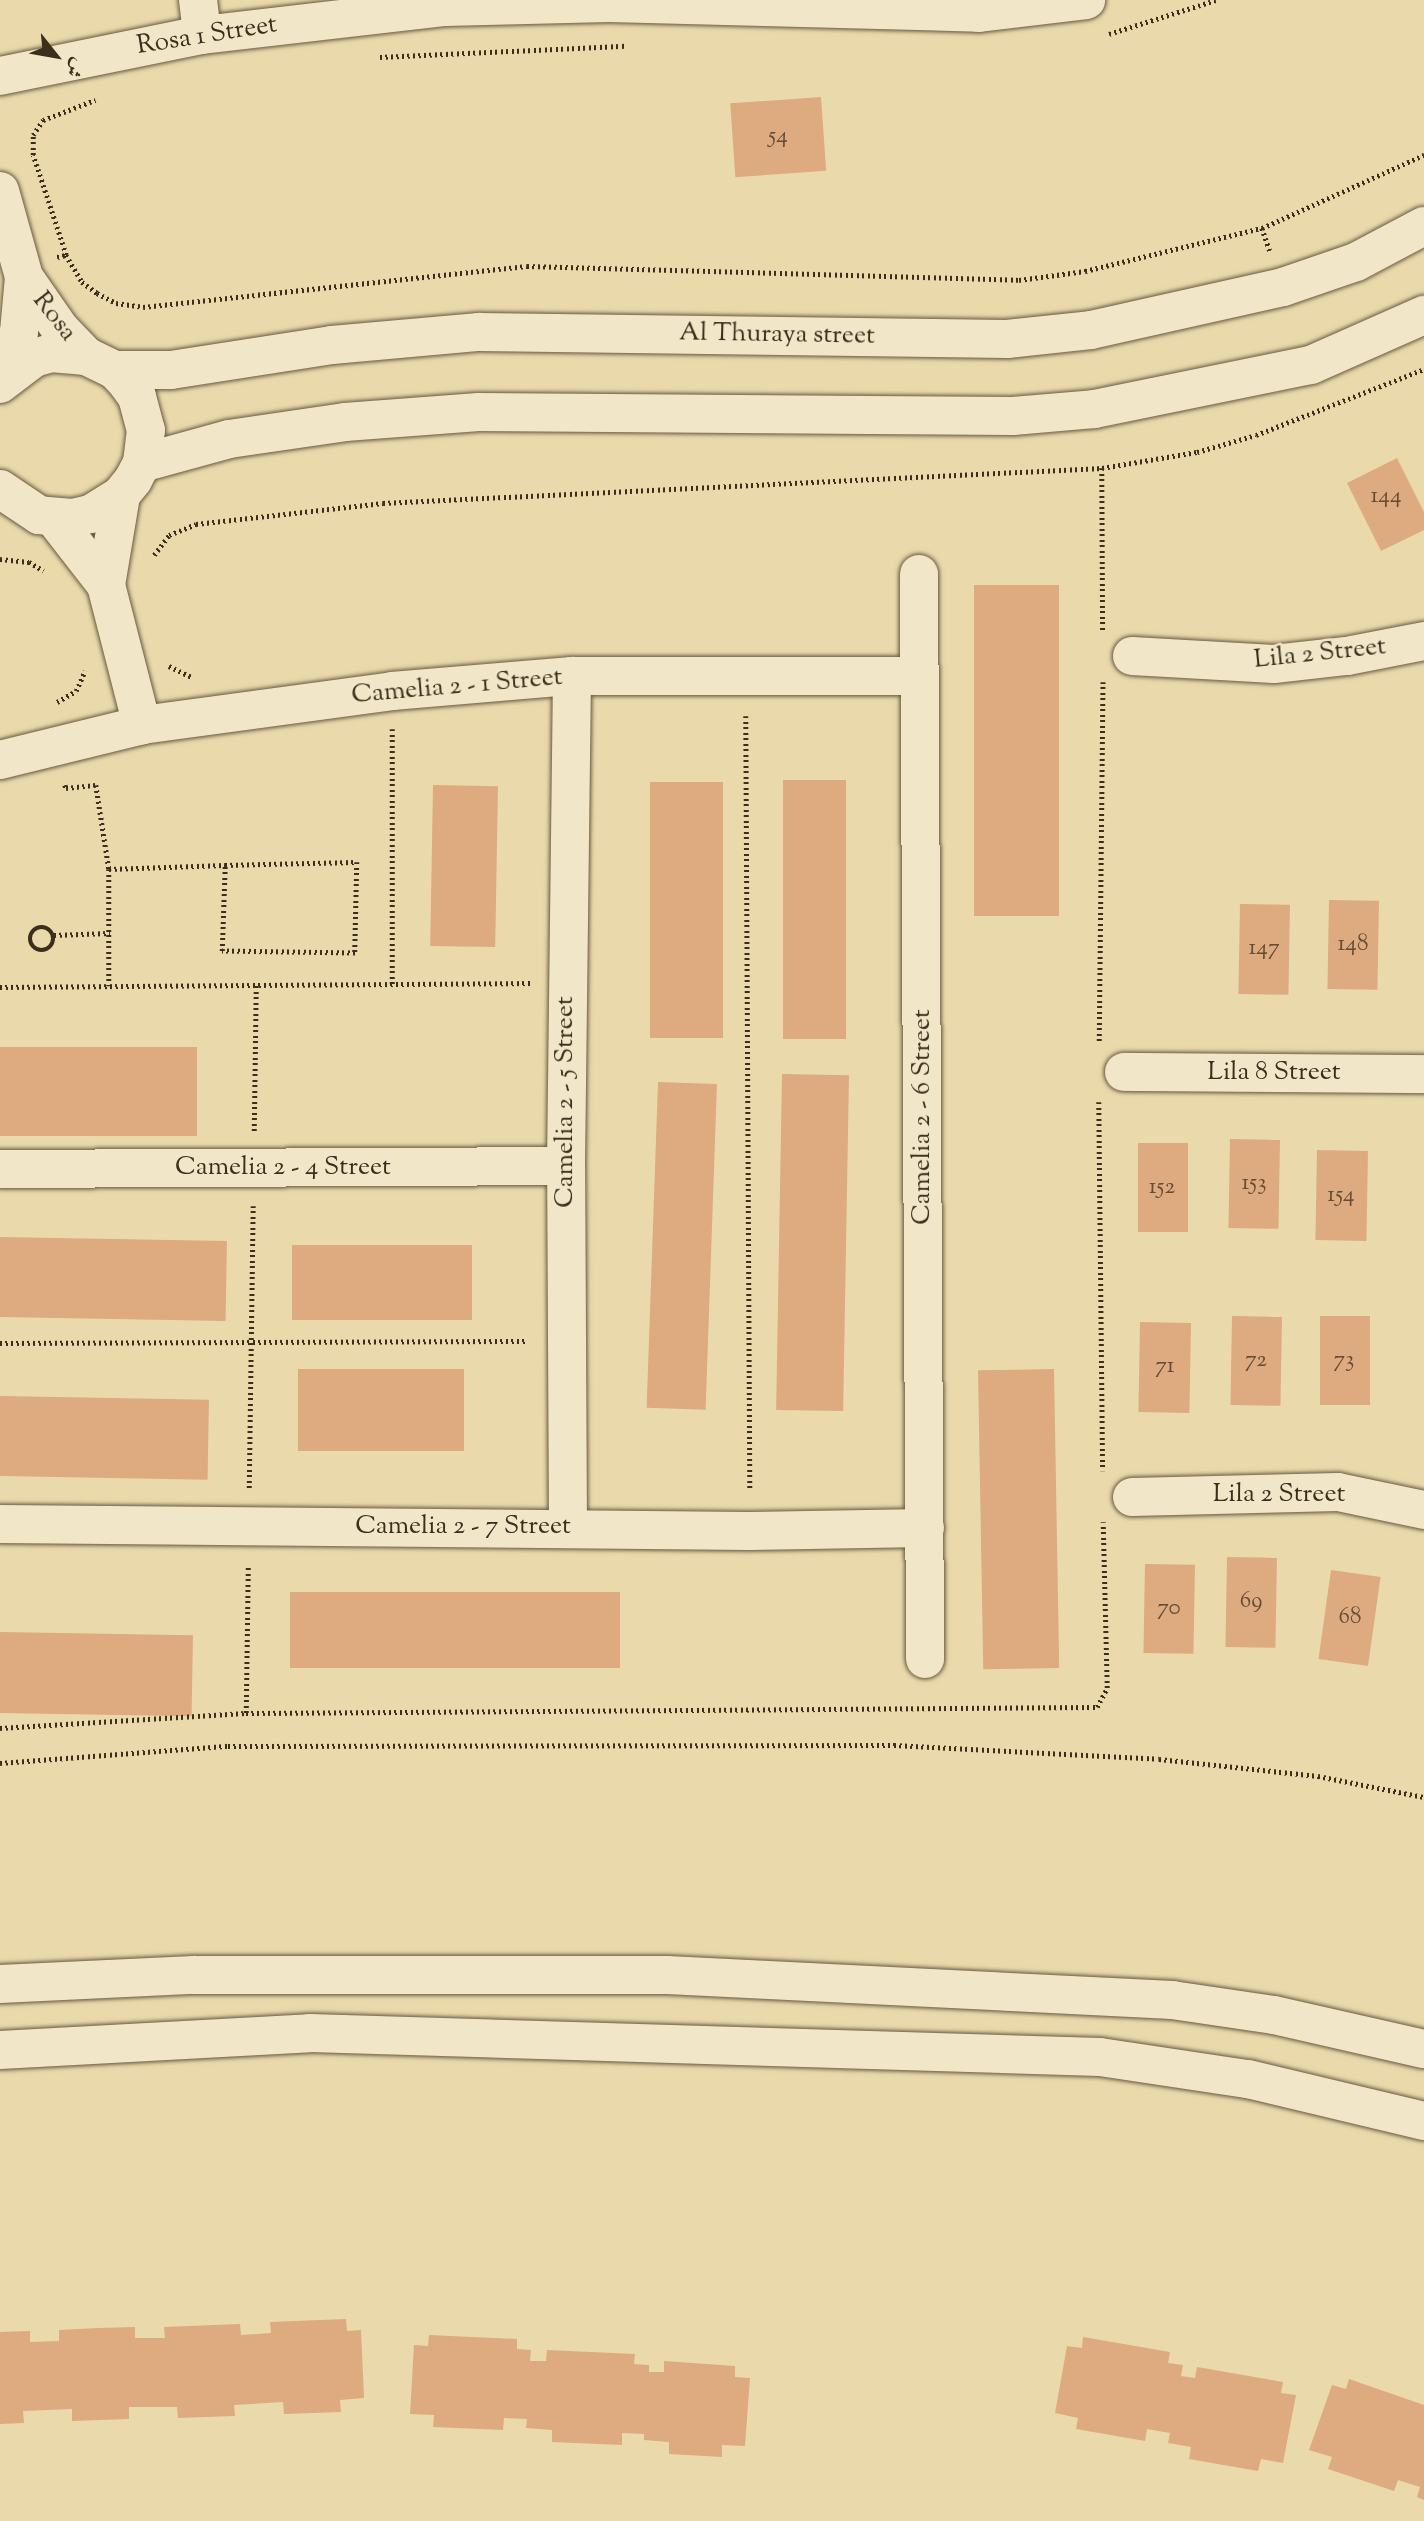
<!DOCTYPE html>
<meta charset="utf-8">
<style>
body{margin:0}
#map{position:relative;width:1424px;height:2521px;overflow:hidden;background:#eadaab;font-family:"Sorts Mill Goudy",Amiri,serif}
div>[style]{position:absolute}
.building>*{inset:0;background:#deaa80;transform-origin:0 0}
.path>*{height:4.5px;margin-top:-2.25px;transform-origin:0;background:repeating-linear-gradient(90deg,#3c2e1d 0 2px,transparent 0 5.5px)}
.path>.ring{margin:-2.25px;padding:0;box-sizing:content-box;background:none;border:4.5px solid #3c2e1d;border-radius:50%}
.roads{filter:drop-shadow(0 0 2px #685940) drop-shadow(0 0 2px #685940)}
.street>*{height:38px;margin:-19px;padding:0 19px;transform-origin:19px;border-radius:19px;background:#f1e7c8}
.secondary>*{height:38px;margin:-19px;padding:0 19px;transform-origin:19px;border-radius:19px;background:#f1e7c8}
span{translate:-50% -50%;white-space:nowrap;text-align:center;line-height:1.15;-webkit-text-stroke:5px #f1e7c8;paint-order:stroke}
.number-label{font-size:23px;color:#644d36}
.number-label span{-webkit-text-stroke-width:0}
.street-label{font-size:26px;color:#3c2e1d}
.north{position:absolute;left:21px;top:21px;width:70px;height:70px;-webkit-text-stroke:5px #f1e7c8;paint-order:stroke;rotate:121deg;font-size:19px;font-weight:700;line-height:28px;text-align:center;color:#3c2e1d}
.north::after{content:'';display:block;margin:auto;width:24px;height:32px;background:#3c2e1d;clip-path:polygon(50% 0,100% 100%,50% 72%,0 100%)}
</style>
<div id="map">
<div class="building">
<div style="left:821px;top:97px;width:74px;height:91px;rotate:86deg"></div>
<div style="clip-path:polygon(1397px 458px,1424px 512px,1424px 530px,1381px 551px,1347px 483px)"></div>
<div style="left:1059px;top:585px;width:331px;height:85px;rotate:90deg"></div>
<div style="left:783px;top:780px;width:63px;height:259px"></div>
<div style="left:723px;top:782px;width:256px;height:73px;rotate:90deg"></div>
<div style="left:433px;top:785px;width:65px;height:161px;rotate:1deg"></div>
<div style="left:1329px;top:900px;width:50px;height:89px;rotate:1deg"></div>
<div style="left:1240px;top:904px;width:50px;height:90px;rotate:1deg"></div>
<div style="left:0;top:1047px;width:197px;height:89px"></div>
<div style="left:782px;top:1074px;width:67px;height:336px;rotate:1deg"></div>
<div style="left:658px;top:1082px;width:59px;height:326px;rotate:2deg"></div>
<div style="left:1230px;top:1139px;width:50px;height:89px;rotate:1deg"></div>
<div style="left:1138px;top:1143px;width:50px;height:89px"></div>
<div style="left:1317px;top:1150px;width:51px;height:90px;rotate:1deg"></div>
<div style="left:0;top:1237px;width:227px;height:80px;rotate:1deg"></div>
<div style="left:292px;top:1245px;width:180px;height:75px"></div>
<div style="left:1232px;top:1316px;width:50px;height:89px;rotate:1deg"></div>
<div style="left:1320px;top:1316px;width:50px;height:89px"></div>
<div style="left:1140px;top:1322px;width:51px;height:90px;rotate:1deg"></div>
<div style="left:298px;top:1369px;width:166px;height:82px"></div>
<div style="left:1054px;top:1369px;width:299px;height:76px;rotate:89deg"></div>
<div style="left:0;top:1396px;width:209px;height:80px;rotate:1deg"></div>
<div style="left:1227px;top:1557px;width:50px;height:90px;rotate:1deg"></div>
<div style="left:1145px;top:1564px;width:50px;height:89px;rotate:1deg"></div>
<div style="left:1331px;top:1570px;width:50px;height:90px;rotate:8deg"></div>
<div style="left:290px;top:1592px;width:330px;height:76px"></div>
<div style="left:0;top:1632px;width:193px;height:81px;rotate:1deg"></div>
<div style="clip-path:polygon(346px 2319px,347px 2331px,361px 2330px,364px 2398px,340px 2400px,341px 2412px,284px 2414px,283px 2402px,234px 2405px,235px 2416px,178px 2418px,177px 2407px,129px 2407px,129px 2419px,72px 2421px,72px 2409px,48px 2410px,23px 2411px,24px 2423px,0 2424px,0 2332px,30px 2331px,30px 2342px,59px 2341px,59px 2330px,98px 2328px,135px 2327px,135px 2338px,165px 2338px,164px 2327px,240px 2324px,241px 2335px,271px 2333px,270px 2322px)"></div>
<div style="clip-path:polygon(429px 2335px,517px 2339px,517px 2349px,531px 2350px,530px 2361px,546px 2361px,547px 2350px,635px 2354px,634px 2364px,649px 2365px,649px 2372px,664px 2372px,664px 2361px,735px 2366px,735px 2377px,750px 2378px,745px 2446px,722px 2445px,722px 2457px,669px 2454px,669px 2442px,644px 2440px,644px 2434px,622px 2433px,622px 2445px,552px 2442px,552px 2430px,526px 2428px,527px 2419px,504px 2418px,503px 2430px,433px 2427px,434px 2415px,410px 2414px,414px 2345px,428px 2346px)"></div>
<div style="clip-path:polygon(1083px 2337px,1170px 2352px,1168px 2363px,1183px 2365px,1181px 2376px,1195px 2378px,1197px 2367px,1283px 2382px,1281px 2393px,1296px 2395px,1283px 2463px,1261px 2459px,1258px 2471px,1189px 2459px,1191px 2447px,1168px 2443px,1170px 2433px,1147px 2429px,1145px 2441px,1076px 2429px,1078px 2418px,1055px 2413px,1067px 2346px,1082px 2348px)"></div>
<div style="clip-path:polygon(1349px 2379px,1424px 2405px,1424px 2500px,1417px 2497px,1420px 2487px,1398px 2480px,1394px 2491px,1328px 2469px,1332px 2457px,1309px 2450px,1332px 2385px,1346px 2389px)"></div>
</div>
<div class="path">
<div style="left:1109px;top:34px;width:112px;rotate:-17.6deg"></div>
<div style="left:380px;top:57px;width:246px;rotate:-2.6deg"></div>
<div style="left:1262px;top:228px;width:24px;rotate:71deg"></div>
<div style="left:66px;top:255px;width:105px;rotate:-108.3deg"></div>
<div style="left:33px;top:155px;width:20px;rotate:-90deg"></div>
<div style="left:33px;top:135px;width:18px;rotate:-56deg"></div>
<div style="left:43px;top:120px;width:56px;rotate:-21deg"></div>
<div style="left:57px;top:257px;width:9px;rotate:-13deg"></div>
<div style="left:66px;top:255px;width:31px;rotate:59deg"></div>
<div style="left:82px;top:282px;width:19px;rotate:36deg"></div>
<div style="left:97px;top:293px;width:21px;rotate:28deg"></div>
<div style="left:116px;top:303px;width:27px;rotate:8deg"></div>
<div style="left:143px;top:307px;width:386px;rotate:-6.1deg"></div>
<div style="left:527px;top:266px;width:492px;rotate:1.6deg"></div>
<div style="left:1019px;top:280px;width:67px;rotate:-7.8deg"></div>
<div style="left:1085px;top:271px;width:182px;rotate:-13.7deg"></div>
<div style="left:1262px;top:228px;width:178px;rotate:-24.3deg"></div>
<div style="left:1102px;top:468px;width:164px;rotate:89.7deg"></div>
<div style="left:154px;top:555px;width:25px;rotate:-53deg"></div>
<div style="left:169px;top:535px;width:29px;rotate:-22deg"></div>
<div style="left:196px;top:524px;width:188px;rotate:-6.4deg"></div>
<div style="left:383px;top:503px;width:720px;rotate:-2.79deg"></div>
<div style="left:1102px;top:468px;width:96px;rotate:-9.6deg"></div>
<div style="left:1197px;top:452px;width:61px;rotate:-16.1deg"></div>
<div style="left:1256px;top:435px;width:180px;rotate:-21.4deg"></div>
<div style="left:0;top:559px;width:29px;rotate:6deg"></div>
<div style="left:29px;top:562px;width:17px;rotate:31deg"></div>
<div style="left:169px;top:666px;width:25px;rotate:26deg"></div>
<div style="left:57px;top:702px;width:22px;rotate:-30deg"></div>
<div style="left:76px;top:691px;width:22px;rotate:-66deg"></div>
<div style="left:746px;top:716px;width:775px;rotate:89.7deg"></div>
<div style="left:65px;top:785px;width:3px;rotate:72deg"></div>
<div style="left:66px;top:788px;width:30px;rotate:-6deg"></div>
<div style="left:96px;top:785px;width:85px;rotate:81.2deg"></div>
<div style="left:109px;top:869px;width:117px;rotate:90deg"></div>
<div style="left:109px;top:869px;width:116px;rotate:-2deg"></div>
<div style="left:225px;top:865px;width:132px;rotate:-1.3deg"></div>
<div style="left:357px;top:862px;width:91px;rotate:91.3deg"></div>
<div style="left:355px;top:953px;width:133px;rotate:-179.1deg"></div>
<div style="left:222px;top:951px;width:86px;rotate:-88deg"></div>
<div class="ring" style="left:30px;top:927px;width:19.5px;height:19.5px"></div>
<div style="left:54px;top:935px;width:56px;rotate:-2deg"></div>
<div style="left:392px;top:984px;width:255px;rotate:-90deg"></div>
<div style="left:0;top:987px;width:531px;rotate:-0.43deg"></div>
<div style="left:1099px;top:1041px;width:359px;rotate:-89.4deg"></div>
<div style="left:1099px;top:1102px;width:369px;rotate:89.4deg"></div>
<div style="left:254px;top:1131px;width:147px;rotate:-89.2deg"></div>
<div style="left:0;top:1343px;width:527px;rotate:-0.22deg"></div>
<div style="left:249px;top:1488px;width:282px;rotate:-89.2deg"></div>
<div style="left:246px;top:1713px;width:147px;rotate:-89.2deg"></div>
<div style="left:0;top:1728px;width:246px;rotate:-3.5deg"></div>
<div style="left:246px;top:1713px;width:851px;rotate:-0.4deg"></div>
<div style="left:1097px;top:1707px;width:21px;rotate:-62deg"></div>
<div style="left:1107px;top:1688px;width:166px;rotate:-91.4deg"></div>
<div style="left:0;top:1763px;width:229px;rotate:-4.3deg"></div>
<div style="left:228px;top:1746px;width:666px;rotate:-0.09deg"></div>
<div style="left:894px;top:1745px;width:265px;rotate:3deg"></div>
<div style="left:1159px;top:1759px;width:160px;rotate:6.1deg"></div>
<div style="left:1318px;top:1776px;width:108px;rotate:11.2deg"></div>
</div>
<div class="roads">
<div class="street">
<div style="left:198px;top:0;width:35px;rotate:83deg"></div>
<div style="left:0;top:76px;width:206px;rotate:-11.5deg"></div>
<div style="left:202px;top:35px;width:245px;rotate:-6.6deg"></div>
<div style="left:445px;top:7px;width:164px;rotate:-1.4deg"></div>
<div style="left:609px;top:3px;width:370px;rotate:1.5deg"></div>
<div style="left:979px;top:13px;width:108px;rotate:-6.9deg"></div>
<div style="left:0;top:191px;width:89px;rotate:74.4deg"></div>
<div style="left:24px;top:277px;width:63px;rotate:55.3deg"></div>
<div style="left:60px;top:329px;width:37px;rotate:46deg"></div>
<div style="left:4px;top:378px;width:48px;rotate:-71.9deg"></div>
<div style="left:19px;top:332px;width:55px;rotate:-84.8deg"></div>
<div style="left:54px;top:518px;width:85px;rotate:52.2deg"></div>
<div style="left:106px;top:585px;width:145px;rotate:75.6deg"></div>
<div style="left:919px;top:574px;width:1085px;rotate:89.68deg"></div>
<div style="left:106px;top:585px;width:91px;rotate:-80.5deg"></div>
<div style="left:1132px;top:656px;width:142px;rotate:3.2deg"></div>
<div style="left:1274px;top:664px;width:73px;rotate:-6.3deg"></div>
<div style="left:1347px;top:656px;width:78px;rotate:-11deg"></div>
<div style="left:0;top:760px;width:146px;rotate:-13.8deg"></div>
<div style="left:142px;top:725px;width:252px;rotate:-7.7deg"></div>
<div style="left:392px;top:691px;width:181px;rotate:-4.8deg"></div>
<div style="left:572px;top:676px;width:348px"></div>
<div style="left:1124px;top:1072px;width:300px;rotate:0.4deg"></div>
<div style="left:0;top:1169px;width:566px;rotate:-0.3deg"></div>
<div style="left:1132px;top:1497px;width:206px;rotate:-1.4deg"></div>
<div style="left:1338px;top:1492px;width:88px;rotate:11.8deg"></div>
<div style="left:0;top:1524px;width:750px;rotate:0.53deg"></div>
<div style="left:750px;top:1531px;width:175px;rotate:-1deg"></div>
<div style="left:568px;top:1527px;width:361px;rotate:-90.3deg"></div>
<div style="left:566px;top:1166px;width:490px;rotate:-89.3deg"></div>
</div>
<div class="secondary">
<div style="left:115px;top:370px;width:56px"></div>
<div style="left:171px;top:370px;width:163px;rotate:-8.8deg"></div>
<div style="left:332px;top:345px;width:148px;rotate:-5.1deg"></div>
<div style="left:479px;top:332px;width:528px;rotate:0.76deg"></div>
<div style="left:1007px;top:339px;width:84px;rotate:-6.1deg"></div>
<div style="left:1091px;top:330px;width:197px;rotate:-12.6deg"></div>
<div style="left:1283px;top:287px;width:77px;rotate:-18.9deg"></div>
<div style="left:1356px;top:262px;width:77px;rotate:-27.9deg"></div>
<div style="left:0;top:384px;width:43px;rotate:-37.4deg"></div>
<div style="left:34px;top:358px;width:18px;rotate:-16deg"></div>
<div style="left:51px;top:353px;width:35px;rotate:5deg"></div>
<div style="left:86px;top:356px;width:32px;rotate:26deg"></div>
<div style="left:115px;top:370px;width:18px;rotate:47deg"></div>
<div style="left:127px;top:383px;width:17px;rotate:54deg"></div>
<div style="left:137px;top:397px;width:34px;rotate:75deg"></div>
<div style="left:146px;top:430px;width:33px;rotate:97deg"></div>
<div style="left:142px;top:463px;width:19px;rotate:118deg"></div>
<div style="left:133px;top:480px;width:19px;rotate:129deg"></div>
<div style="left:121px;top:495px;width:36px;rotate:148deg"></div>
<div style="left:90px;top:514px;width:18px;rotate:167deg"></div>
<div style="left:72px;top:518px;width:33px;rotate:-175deg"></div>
<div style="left:39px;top:515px;width:47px;rotate:-146.3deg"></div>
<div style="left:142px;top:463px;width:90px;rotate:-15.4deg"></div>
<div style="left:229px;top:439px;width:117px;rotate:-8.3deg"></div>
<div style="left:345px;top:422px;width:134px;rotate:-4.3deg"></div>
<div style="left:479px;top:412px;width:534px;rotate:0.43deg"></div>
<div style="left:1013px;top:416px;width:81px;rotate:-4.9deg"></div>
<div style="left:1094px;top:409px;width:221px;rotate:-11.5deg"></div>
<div style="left:1311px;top:365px;width:124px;rotate:-23.9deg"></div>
<div style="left:0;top:1984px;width:194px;rotate:-2.7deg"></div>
<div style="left:194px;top:1975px;width:473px"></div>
<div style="left:667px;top:1975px;width:506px;rotate:2.83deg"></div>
<div style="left:1172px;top:2000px;width:103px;rotate:8.4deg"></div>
<div style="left:1274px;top:2015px;width:154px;rotate:12.8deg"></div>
<div style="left:0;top:2050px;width:310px;rotate:-3.1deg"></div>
<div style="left:310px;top:2033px;width:790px;rotate:1.74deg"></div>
<div style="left:1100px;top:2057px;width:150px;rotate:8.5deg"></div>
<div style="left:1248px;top:2079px;width:181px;rotate:13.4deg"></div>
</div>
</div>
<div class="number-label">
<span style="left:778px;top:137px">54</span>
<span style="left:1386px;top:497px">144</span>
<span style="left:1353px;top:945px">148</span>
<span style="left:1264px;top:949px">147</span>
<span style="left:1254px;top:1184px">153</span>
<span style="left:1162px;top:1188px">152</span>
<span style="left:1341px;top:1196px">154</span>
<span style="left:1256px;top:1361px">72</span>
<span style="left:1344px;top:1361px">73</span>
<span style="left:1165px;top:1367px">71</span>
<span style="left:1251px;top:1602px">69</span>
<span style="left:1169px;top:1609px">70</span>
<span style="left:1350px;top:1618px">68</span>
</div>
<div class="street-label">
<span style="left:207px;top:36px;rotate:-9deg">Rosa 1 Street</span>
<span style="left:54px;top:317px;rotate:52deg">Rosa</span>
<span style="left:777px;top:335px;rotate:1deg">Al Thuraya street</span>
<span style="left:1320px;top:654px;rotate:-6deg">Lila 2 Street</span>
<span style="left:457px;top:687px;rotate:-5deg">Camelia 2 - 1 Street</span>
<span style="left:1274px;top:1073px">Lila 8 Street</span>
<span style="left:566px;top:1102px;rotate:-90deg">Camelia 2 - 5 Street</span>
<span style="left:923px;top:1117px;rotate:-90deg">Camelia 2 - 6 Street</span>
<span style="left:283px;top:1168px">Camelia 2 - 4 Street</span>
<span style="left:1279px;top:1495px">Lila 2 Street</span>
<span style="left:463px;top:1527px">Camelia 2 - 7 Street</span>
</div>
<div class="north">ش</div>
</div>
